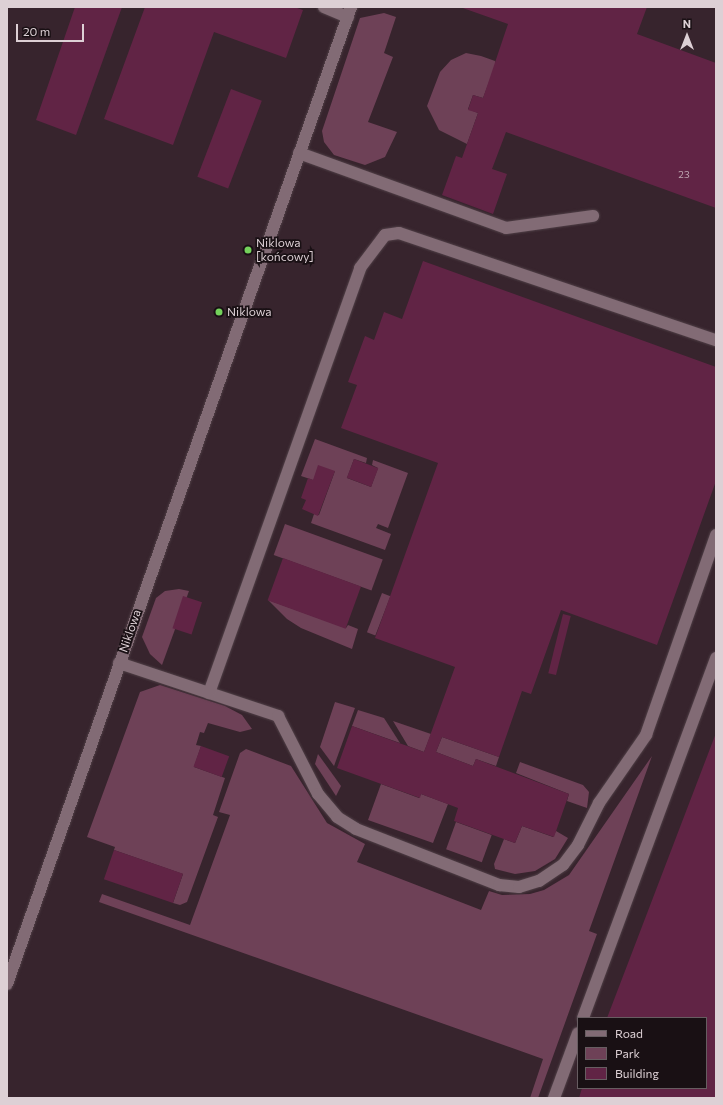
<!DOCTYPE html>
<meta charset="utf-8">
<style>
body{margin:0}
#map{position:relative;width:723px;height:1105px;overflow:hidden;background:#37242d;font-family:Commissioner,sans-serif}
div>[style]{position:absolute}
.green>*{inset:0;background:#6e4157;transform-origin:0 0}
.building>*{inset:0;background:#612445;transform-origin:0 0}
.roads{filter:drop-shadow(0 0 1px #504047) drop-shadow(0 0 1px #504047)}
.minor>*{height:12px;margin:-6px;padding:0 6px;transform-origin:6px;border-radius:6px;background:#826b75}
.dots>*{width:11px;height:11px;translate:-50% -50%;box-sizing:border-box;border:2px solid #191014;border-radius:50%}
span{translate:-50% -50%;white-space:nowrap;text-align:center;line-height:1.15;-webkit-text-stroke:3.5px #191014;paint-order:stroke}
.number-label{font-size:10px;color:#bea5b1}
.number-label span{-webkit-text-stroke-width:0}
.poi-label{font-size:12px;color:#ddd0d5}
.left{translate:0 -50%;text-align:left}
.street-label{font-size:12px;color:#ddd0d5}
.frame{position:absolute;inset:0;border:8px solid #ddd0d5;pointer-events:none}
.legend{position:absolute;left:577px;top:1017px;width:130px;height:72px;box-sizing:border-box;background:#191014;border:1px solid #675d61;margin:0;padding:5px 7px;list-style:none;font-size:12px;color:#ddd0d5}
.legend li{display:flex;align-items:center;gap:8px;height:20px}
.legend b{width:20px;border:1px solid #675d61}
.north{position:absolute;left:667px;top:16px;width:40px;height:40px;-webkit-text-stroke:3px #191014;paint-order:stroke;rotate:0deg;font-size:11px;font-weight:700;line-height:16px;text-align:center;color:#ddd0d5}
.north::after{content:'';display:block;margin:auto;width:14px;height:18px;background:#ddd0d5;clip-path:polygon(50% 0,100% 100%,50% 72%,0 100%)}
.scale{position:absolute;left:16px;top:24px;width:68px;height:18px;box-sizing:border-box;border:2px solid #ddd0d5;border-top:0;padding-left:5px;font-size:12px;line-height:14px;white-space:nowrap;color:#ddd0d5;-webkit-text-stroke:3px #191014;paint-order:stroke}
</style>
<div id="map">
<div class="green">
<div style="clip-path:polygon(384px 13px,396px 17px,384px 53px,393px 57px,368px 122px,397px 132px,385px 157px,365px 165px,334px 155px,324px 142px,322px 131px,360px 18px)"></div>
<div style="clip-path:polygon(466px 53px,481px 56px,495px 61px,496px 64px,483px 98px,473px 95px,468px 109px,478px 113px,467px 144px,439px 130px,427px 106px,440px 72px,451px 60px)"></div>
<div style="clip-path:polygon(315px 439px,367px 458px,366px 463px,354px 459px,347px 478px,371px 487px,378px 468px,372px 465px,373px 460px,408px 473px,388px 528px,378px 524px,376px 528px,391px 534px,385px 550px,311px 523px,314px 514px,319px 515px,335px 471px,313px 480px,301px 476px)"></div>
<div style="left:285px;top:524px;width:104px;height:33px;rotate:20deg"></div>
<div style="clip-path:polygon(179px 589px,189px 591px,162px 665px,150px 654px,142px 637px,156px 598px,165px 591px)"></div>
<div style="left:382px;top:593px;width:9px;height:42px;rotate:21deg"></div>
<div style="clip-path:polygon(268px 600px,346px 628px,348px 625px,358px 629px,352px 649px,301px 628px,287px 619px)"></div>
<div style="clip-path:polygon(160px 685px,225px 706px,242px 715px,252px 729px,240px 732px,208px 723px,204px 733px,200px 732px,196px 745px,201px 746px,194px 767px,225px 778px,213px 815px,218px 817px,187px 902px,180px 905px,173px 903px,183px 874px,114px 850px,115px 847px,87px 837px,140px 692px)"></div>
<div style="clip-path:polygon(335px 702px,355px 708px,334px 766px,320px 747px)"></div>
<div style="clip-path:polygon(358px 710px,384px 718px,400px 743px,352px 726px)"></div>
<div style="clip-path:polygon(393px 721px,431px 734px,424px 752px,408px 746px)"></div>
<div style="clip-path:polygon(442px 737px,499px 757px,496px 766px,476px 759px,473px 766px,436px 752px)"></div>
<div style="clip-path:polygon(246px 749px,291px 766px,327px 823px,365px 844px,357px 862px,481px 910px,489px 891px,502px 895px,530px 894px,544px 890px,569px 875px,652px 756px,589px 931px,597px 934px,538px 1098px,530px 1098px,543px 1059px,99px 902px,102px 894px,190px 925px,230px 815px,219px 812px,240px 753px)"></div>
<div style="clip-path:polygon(318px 754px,341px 786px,336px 796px,315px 764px)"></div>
<div style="clip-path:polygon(520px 762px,583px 785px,589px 792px,587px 808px,567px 801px,569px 794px,516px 773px)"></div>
<div style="clip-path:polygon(381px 784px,419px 798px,421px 794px,448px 804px,433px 843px,368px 820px)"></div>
<div style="left:456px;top:822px;width:38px;height:29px;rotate:20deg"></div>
<div style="clip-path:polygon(522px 826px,553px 837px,556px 831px,568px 838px,555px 859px,535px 871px,515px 874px,495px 869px,494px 864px,504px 839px,515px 843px)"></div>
</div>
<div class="building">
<div style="clip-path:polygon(75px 7px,122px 7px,76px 135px,36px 120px)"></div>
<div style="clip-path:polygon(145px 7px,294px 7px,303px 10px,286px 58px,214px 32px,173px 145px,104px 119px)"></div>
<div style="clip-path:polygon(460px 7px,647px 7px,637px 34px,716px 63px,716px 208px,506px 132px,492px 169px,507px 174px,493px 214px,442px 195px,456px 156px,462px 158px,478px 113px,468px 110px,473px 95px,483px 98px,508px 24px)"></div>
<div style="left:231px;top:89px;width:33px;height:94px;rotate:21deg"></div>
<div style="clip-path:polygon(423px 261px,716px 367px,716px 481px,657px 645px,561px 610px,531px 694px,522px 691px,499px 757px,442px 737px,436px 752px,473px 766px,476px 759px,569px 794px,554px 837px,522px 826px,515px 843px,454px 821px,458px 808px,421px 794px,420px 798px,337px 768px,352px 726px,424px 752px,455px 667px,375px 638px,438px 463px,341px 428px,357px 385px,348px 382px,365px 336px,374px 340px,384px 312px,402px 319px)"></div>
<div style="left:354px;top:459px;width:26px;height:20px;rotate:21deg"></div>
<div style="clip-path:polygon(318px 465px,335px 471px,318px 516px,302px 509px,306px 500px,301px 498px,308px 478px,313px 480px)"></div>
<div style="left:283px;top:558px;width:83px;height:45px;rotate:20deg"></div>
<div style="left:183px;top:596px;width:20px;height:34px;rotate:18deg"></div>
<div style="left:563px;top:614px;width:8px;height:61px;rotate:14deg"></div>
<div style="clip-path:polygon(716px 733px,716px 1098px,579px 1098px,582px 1088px,706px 1088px,706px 1018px,607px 1018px)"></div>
<div style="left:201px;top:746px;width:30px;height:22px;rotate:20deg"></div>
<div style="left:114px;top:850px;width:73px;height:31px;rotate:19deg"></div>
</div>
<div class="roads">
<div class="minor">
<div style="left:324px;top:7px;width:26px;rotate:23deg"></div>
<div style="left:299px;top:153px;width:220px;rotate:19.9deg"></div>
<div style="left:506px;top:228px;width:88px;rotate:-7.9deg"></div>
<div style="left:119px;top:663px;width:168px;rotate:18.4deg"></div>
<div style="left:278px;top:716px;width:88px;rotate:62.9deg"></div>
<div style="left:318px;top:794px;width:30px;rotate:50deg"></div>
<div style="left:337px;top:817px;width:22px;rotate:32deg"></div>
<div style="left:356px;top:829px;width:154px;rotate:21.4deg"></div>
<div style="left:499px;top:885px;width:20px;rotate:6deg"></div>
<div style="left:519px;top:887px;width:21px;rotate:-17deg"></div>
<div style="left:539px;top:881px;width:29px;rotate:-34deg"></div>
<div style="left:563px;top:865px;width:25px;rotate:-53deg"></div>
<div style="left:578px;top:845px;width:47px;rotate:-63.4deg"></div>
<div style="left:599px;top:803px;width:83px;rotate:-55.3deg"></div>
<div style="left:646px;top:735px;width:212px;rotate:-70.7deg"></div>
<div style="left:209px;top:693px;width:451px;rotate:-70.4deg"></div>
<div style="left:360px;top:268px;width:41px;rotate:-52.9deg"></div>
<div style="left:385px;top:235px;width:14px;rotate:-8deg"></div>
<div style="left:399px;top:233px;width:335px;rotate:18.7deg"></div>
<div style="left:7px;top:984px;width:1036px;rotate:-70.6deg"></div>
<div style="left:583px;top:1018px;width:384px;rotate:-69.7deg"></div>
<div style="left:554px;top:1098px;width:69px;rotate:-69.7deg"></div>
</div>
</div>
<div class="dots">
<div style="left:248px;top:250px;background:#74d25b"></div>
<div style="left:219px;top:312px;background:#74d25b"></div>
</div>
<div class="number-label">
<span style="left:684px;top:175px">23</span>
</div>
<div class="poi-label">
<span class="left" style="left:256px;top:250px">Niklowa<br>[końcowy]</span>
<span class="left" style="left:227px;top:312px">Niklowa</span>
</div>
<div class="street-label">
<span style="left:130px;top:631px;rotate:-71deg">Niklowa</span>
</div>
<div class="frame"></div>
<ul class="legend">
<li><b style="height:5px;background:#826b75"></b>Road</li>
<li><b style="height:11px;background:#6e4157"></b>Park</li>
<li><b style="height:11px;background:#612445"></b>Building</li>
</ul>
<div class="north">N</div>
<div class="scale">20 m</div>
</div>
